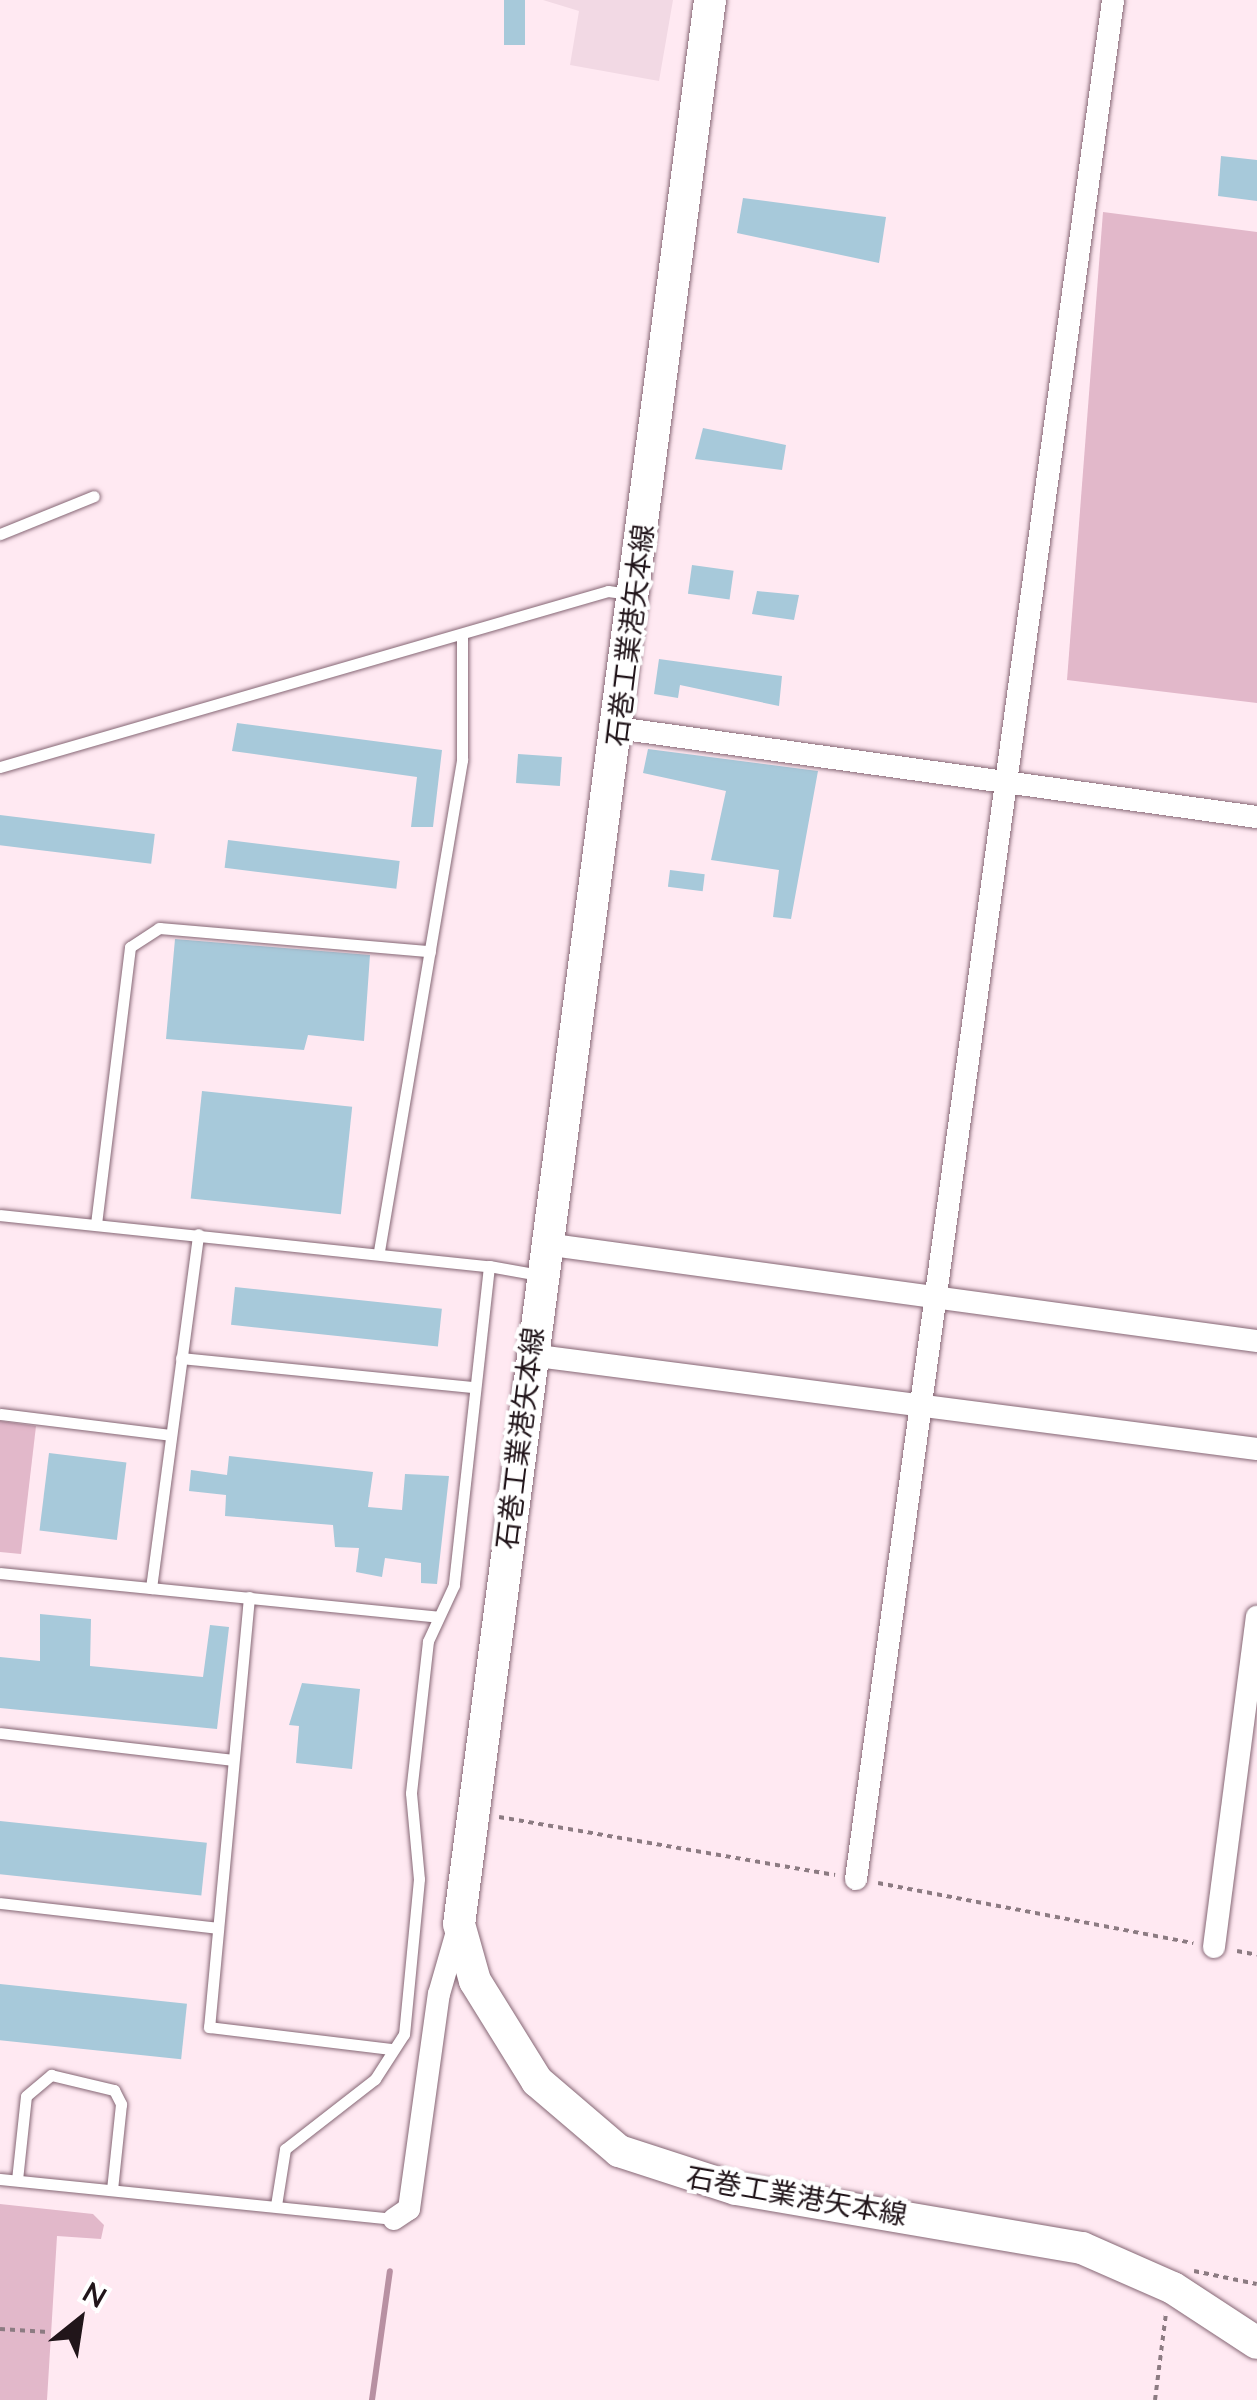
<!DOCTYPE html>
<meta charset="utf-8">
<style>
body{margin:0}
#map{position:relative;width:1257px;height:2400px;overflow:hidden;background:#ffe9f2;font-family:Lato,"Noto Sans JP",sans-serif}
div>[style]{position:absolute}
.built>*{inset:0;background:#f2d9e4}
.green>*{inset:0;background:#e2b8ca}
.stream>*{height:6px;margin:-3px;padding:0 3px;transform-origin:3px;border-radius:3px;background:#b890a2}
.building>*{inset:0;background:#a7c9da;transform-origin:0 0}
.path>*{height:4px;margin-top:-2px;transform-origin:0;background:repeating-linear-gradient(90deg,#8c7b82 0 5px,transparent 0 10px)}
.roads{filter:drop-shadow(0 0 2px #866775) drop-shadow(0 0 2px #866775)}
.service>*{height:11px;margin:-5.5px;padding:0 5.5px;transform-origin:5.5px;border-radius:5.5px;background:#fff}
.minor>*{height:22px;margin:-11px;padding:0 11px;transform-origin:11px;border-radius:11px;background:#fff}
.secondary>*{height:32px;margin:-16px;padding:0 16px;transform-origin:16px;border-radius:16px;background:#fff}
span{translate:-50% -50%;white-space:nowrap;text-align:center;line-height:1.15;-webkit-text-stroke:8px #fff;paint-order:stroke}
.street-label{font-size:28px;color:#21151a}
.north{position:absolute;left:30px;top:2270px;width:100px;height:100px;-webkit-text-stroke:8px #fff;paint-order:stroke;rotate:30deg;font-size:28px;font-weight:700;line-height:40px;text-align:center;color:#21151a}
.north::after{content:'';display:block;margin:auto;width:35px;height:45px;background:#21151a;clip-path:polygon(50% 0,100% 100%,50% 72%,0 100%)}
</style>
<div id="map">
<div class="built">
<div style="clip-path:polygon(543px 0,673px 0,659px 81px,570px 65px,579px 11px)"></div>
</div>
<div class="green">
<div style="clip-path:polygon(1103px 212px,1257px 232px,1257px 703px,1067px 680px)"></div>
<div style="clip-path:polygon(0 1421px,36px 1426px,21px 1554px,0 1552px)"></div>
<div style="clip-path:polygon(0 2204px,93px 2214px,104px 2225px,101px 2239px,57px 2236px,47px 2400px,0 2400px)"></div>
</div>
<div class="stream">
<div style="left:372px;top:2400px;width:130px;rotate:-82.1deg"></div>
</div>
<div class="building">
<div style="left:504px;top:0;width:21px;height:45px"></div>
<div style="clip-path:polygon(1221px 156px,1257px 160px,1257px 201px,1218px 196px)"></div>
<div style="clip-path:polygon(743px 198px,886px 217px,879px 263px,737px 233px)"></div>
<div style="clip-path:polygon(703px 428px,786px 445px,782px 470px,695px 459px)"></div>
<div style="left:692px;top:565px;width:42px;height:29px;rotate:8deg"></div>
<div style="clip-path:polygon(757px 591px,799px 595px,794px 620px,752px 614px)"></div>
<div style="clip-path:polygon(659px 659px,782px 676px,779px 706px,680px 685px,678px 698px,654px 694px)"></div>
<div style="clip-path:polygon(237px 723px,442px 750px,433px 827px,411px 827px,417px 777px,232px 751px)"></div>
<div style="clip-path:polygon(648px 749px,818px 771px,791px 919px,773px 917px,779px 870px,711px 860px,726px 791px,643px 773px)"></div>
<div style="left:518px;top:754px;width:44px;height:29px;rotate:4deg"></div>
<div style="left:0;top:815px;width:156px;height:30px;rotate:7deg"></div>
<div style="left:228px;top:840px;width:173px;height:28px;rotate:7deg"></div>
<div style="left:670px;top:870px;width:35px;height:17px;rotate:7deg"></div>
<div style="clip-path:polygon(175px 939px,370px 955px,364px 1041px,308px 1035px,304px 1050px,166px 1039px)"></div>
<div style="left:202px;top:1091px;width:151px;height:108px;rotate:6deg"></div>
<div style="left:235px;top:1287px;width:208px;height:38px;rotate:6deg"></div>
<div style="left:49px;top:1453px;width:78px;height:78px;rotate:7deg"></div>
<div style="clip-path:polygon(229px 1456px,373px 1472px,368px 1507px,402px 1510px,405px 1474px,449px 1476px,437px 1584px,421px 1583px,421px 1563px,385px 1558px,382px 1577px,356px 1572px,359px 1548px,335px 1547px,333px 1525px,225px 1516px,226px 1495px,189px 1491px,191px 1470px,227px 1475px)"></div>
<div style="clip-path:polygon(40px 1614px,91px 1619px,90px 1666px,203px 1677px,210px 1625px,229px 1627px,217px 1729px,0 1708px,0 1657px,40px 1661px)"></div>
<div style="clip-path:polygon(302px 1683px,360px 1689px,352px 1769px,296px 1763px,299px 1726px,289px 1725px)"></div>
<div style="left:0;top:1821px;width:208px;height:53px;rotate:6deg"></div>
<div style="left:0;top:1984px;width:188px;height:56px;rotate:6deg"></div>
</div>
<div class="path">
<div style="left:499px;top:1817px;width:341px;rotate:9.8deg"></div>
<div style="left:878px;top:1883px;width:321px;rotate:10.8deg"></div>
<div style="left:1237px;top:1951px;width:20px;rotate:11deg"></div>
<div style="left:1194px;top:2271px;width:64px;rotate:11.7deg"></div>
<div style="left:0;top:2329px;width:48px;rotate:3.6deg"></div>
<div style="left:1155px;top:2400px;width:88px;rotate:-82.8deg"></div>
</div>
<div class="roads">
<div class="service">
<div style="left:0;top:534px;width:101px;rotate:-22deg"></div>
<div style="left:0;top:767px;width:633px;rotate:-16.14deg"></div>
<div style="left:608px;top:591px;width:21px;rotate:8deg"></div>
<div style="left:0;top:1215px;width:492px;rotate:6deg"></div>
<div style="left:489px;top:1266px;width:321px;rotate:96.3deg"></div>
<div style="left:454px;top:1585px;width:62px;rotate:114.9deg"></div>
<div style="left:428px;top:1641px;width:153px;rotate:96.4deg"></div>
<div style="left:411px;top:1793px;width:86px;rotate:84.7deg"></div>
<div style="left:419px;top:1879px;width:156px;rotate:95.5deg"></div>
<div style="left:404px;top:2034px;width:54px;rotate:122.8deg"></div>
<div style="left:375px;top:2079px;width:114px;rotate:142.1deg"></div>
<div style="left:285px;top:2149px;width:57px;rotate:99.1deg"></div>
<div style="left:96px;top:1224px;width:279px;rotate:-83deg"></div>
<div style="left:130px;top:947px;width:35px;rotate:-33deg"></div>
<div style="left:159px;top:928px;width:272px;rotate:4.9deg"></div>
<div style="left:379px;top:1251px;width:498px;rotate:-80.4deg"></div>
<div style="left:462px;top:760px;width:126px;rotate:-90deg"></div>
<div style="left:489px;top:1266px;width:51px;rotate:10.2deg"></div>
<div style="left:181px;top:1358px;width:292px;rotate:5.7deg"></div>
<div style="left:0;top:1414px;width:172px;rotate:7deg"></div>
<div style="left:0;top:1573px;width:440px;rotate:5.7deg"></div>
<div style="left:151px;top:1588px;width:357px;rotate:-82.4deg"></div>
<div style="left:249px;top:1597px;width:432px;rotate:95.3deg"></div>
<div style="left:209px;top:2027px;width:184px;rotate:6.9deg"></div>
<div style="left:0;top:1733px;width:234px;rotate:6.6deg"></div>
<div style="left:0;top:1903px;width:219px;rotate:6.5deg"></div>
<div style="left:0;top:2179px;width:396px;rotate:5.8deg"></div>
<div style="left:17px;top:2180px;width:84px;rotate:-83.9deg"></div>
<div style="left:26px;top:2096px;width:33px;rotate:-40deg"></div>
<div style="left:51px;top:2075px;width:65px;rotate:13.4deg"></div>
<div style="left:114px;top:2090px;width:16px;rotate:63deg"></div>
<div style="left:121px;top:2104px;width:85px;rotate:96deg"></div>
</div>
<div class="minor">
<div style="left:617px;top:728px;width:646px;rotate:7.92deg"></div>
<div style="left:545px;top:1244px;width:719px;rotate:7.76deg"></div>
<div style="left:530px;top:1355px;width:733px;rotate:7.37deg"></div>
<div style="left:856px;top:1879px;width:1896px;rotate:-82.21deg"></div>
<div style="left:1214px;top:1947px;width:333px;rotate:-82.6deg"></div>
<div style="left:394px;top:2219px;width:18px;rotate:-34deg"></div>
<div style="left:409px;top:2209px;width:217px;rotate:-82.1deg"></div>
<div style="left:439px;top:1994px;width:69px;rotate:-73.9deg"></div>
</div>
<div class="secondary">
<div style="left:710px;top:0;width:1940px;rotate:97.43deg"></div>
<div style="left:459px;top:1924px;width:59px;rotate:74.3deg"></div>
<div style="left:475px;top:1981px;width:118px;rotate:58.2deg"></div>
<div style="left:537px;top:2081px;width:108px;rotate:40.5deg"></div>
<div style="left:619px;top:2151px;width:123px;rotate:18deg"></div>
<div style="left:736px;top:2189px;width:351px;rotate:9.7deg"></div>
<div style="left:1082px;top:2248px;width:99px;rotate:23.7deg"></div>
<div style="left:1173px;top:2288px;width:100px;rotate:33.2deg"></div>
</div>
</div>
<div class="street-label">
<span style="left:629px;top:635px;rotate:-83deg">石巻工業港矢本線</span>
<span style="left:519px;top:1438px;rotate:-83deg">石巻工業港矢本線</span>
<span style="left:797px;top:2195px;rotate:10deg">石巻工業港矢本線</span>
</div>
<div class="north">N</div>
</div>
